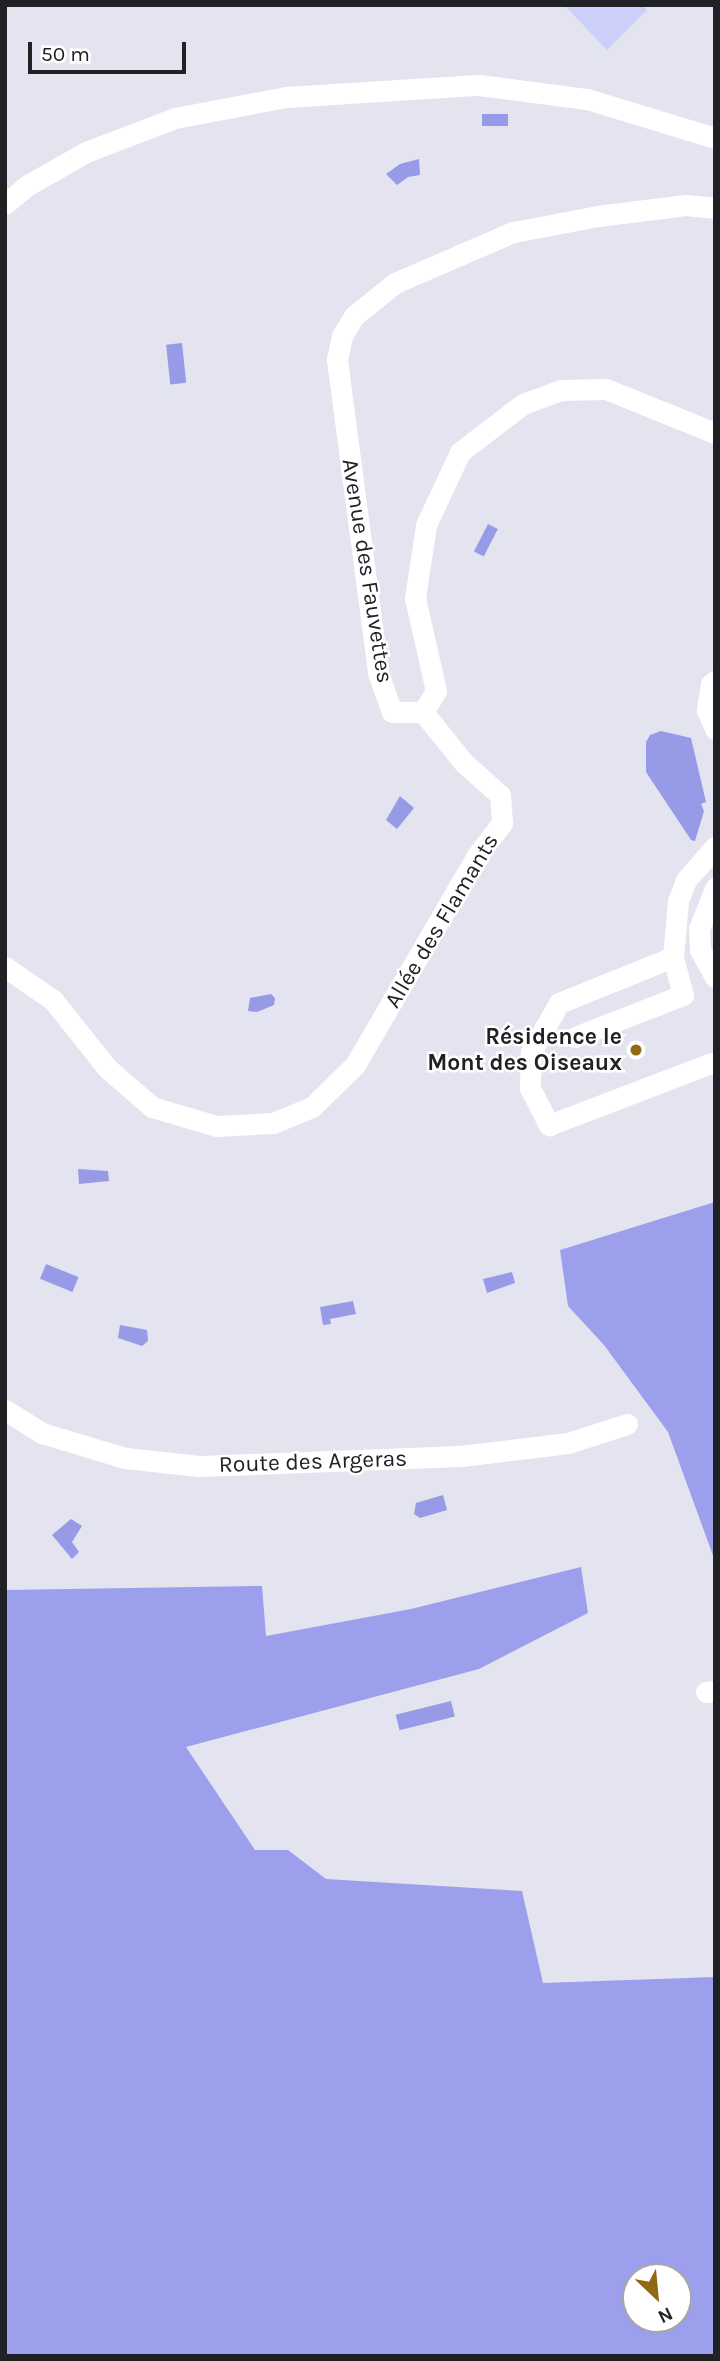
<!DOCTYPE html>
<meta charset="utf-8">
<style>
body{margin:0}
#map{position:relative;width:720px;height:2361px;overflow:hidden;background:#e3e4f0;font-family:Karla,sans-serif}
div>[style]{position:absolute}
.green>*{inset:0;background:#cccffa}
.forest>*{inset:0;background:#9c9fec}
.water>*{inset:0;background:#979ae6;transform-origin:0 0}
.minor>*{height:21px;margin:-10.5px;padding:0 10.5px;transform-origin:10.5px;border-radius:10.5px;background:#fff}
.dots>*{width:19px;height:19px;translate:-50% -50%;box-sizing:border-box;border:4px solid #fff;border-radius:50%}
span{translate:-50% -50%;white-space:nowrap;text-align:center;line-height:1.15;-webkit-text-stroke:5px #fff;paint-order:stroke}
.street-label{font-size:23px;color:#202125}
.poi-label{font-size:23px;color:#202125;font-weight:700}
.right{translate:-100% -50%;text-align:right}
.frame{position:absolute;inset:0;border:7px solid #202125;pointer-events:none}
.north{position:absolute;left:622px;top:2263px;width:70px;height:70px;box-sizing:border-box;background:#fff;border:2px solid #a6a6a8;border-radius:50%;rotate:154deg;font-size:19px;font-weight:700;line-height:28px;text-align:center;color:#202125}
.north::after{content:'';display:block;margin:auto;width:24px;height:32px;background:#916911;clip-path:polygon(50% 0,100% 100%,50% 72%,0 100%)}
.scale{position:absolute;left:28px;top:42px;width:158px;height:32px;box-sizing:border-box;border:4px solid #202125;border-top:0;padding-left:9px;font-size:21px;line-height:24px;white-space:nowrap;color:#202125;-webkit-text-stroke:5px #fff;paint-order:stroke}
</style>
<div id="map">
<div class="green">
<div style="clip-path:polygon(564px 5px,643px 5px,647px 10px,607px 50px)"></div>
</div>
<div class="forest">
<div style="clip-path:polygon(715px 1202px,715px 1561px,668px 1432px,604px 1345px,568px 1306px,560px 1250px)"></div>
<div style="clip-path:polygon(evenodd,581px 1567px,588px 1613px,479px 1669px,186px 1747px,255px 1850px,288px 1850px,326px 1879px,522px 1891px,543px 1983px,715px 1977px,715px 2356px,5px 2356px,5px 1590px,262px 1586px,266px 1636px,411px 1609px,581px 1567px,636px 2277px,678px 2277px,678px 2319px,636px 2319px,636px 2277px)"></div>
</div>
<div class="water">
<div style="left:482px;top:114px;width:26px;height:12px"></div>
<div style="clip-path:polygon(419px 159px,420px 175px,408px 177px,397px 185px,386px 174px,400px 164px)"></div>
<div style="left:182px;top:343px;width:40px;height:16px;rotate:84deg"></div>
<div style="left:488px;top:524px;width:11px;height:31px;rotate:27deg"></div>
<div style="clip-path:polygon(661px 731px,691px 738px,706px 802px,701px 804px,704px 811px,695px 841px,691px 840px,646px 772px,646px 742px,650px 735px)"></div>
<div style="clip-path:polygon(400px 796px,414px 808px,397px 829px,386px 820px)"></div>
<div style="clip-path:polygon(271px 994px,275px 998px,274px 1005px,257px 1012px,248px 1011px,250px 998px)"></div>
<div style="clip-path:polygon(78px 1169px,108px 1171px,109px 1181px,79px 1184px)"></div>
<div style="left:46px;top:1264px;width:35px;height:16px;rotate:22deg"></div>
<div style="clip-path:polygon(512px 1272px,515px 1283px,487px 1293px,483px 1279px)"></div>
<div style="clip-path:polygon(353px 1301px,356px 1314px,330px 1319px,331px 1324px,323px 1325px,320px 1307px)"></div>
<div style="clip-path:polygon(120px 1325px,147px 1330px,148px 1341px,142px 1346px,118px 1338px)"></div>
<div style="clip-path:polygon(443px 1495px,447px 1510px,420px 1518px,414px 1514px,416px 1503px)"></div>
<div style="clip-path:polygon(71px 1519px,82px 1526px,72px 1542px,79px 1552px,72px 1559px,52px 1535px)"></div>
<div style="left:451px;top:1701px;width:16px;height:57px;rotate:76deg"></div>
</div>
<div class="minor">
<div style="left:5px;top:204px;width:30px;rotate:-40deg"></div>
<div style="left:28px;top:185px;width:67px;rotate:-29.6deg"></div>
<div style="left:86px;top:152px;width:95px;rotate:-20.9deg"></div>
<div style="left:175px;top:118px;width:113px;rotate:-10.7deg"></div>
<div style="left:286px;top:97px;width:193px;rotate:-3.6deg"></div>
<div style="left:479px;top:85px;width:109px;rotate:7.4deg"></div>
<div style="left:587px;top:99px;width:134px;rotate:16.9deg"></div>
<div style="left:715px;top:208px;width:29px;rotate:-174deg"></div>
<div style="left:686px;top:205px;width:89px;rotate:172.9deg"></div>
<div style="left:598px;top:216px;width:86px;rotate:169.3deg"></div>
<div style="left:513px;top:232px;width:129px;rotate:156.6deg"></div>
<div style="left:395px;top:283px;width:53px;rotate:141.2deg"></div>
<div style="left:354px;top:316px;width:23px;rotate:121deg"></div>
<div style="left:342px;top:336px;width:25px;rotate:102deg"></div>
<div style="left:337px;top:360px;width:316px;rotate:82.5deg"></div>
<div style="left:378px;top:673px;width:41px;rotate:70.3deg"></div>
<div style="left:392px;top:712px;width:31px"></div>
<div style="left:423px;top:712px;width:25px;rotate:-58deg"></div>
<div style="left:436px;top:691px;width:95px;rotate:-102.7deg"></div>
<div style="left:415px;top:598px;width:74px;rotate:-81.4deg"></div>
<div style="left:426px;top:525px;width:81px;rotate:-65deg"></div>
<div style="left:460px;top:452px;width:79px;rotate:-37.3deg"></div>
<div style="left:523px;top:404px;width:40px;rotate:-20.2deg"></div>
<div style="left:561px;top:390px;width:45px;rotate:-1.3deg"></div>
<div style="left:606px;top:389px;width:118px;rotate:22deg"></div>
<div style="left:715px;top:681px;width:5px;rotate:143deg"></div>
<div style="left:711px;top:684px;width:26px;rotate:99deg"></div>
<div style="left:707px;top:710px;width:21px;rotate:67deg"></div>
<div style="left:715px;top:888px;width:44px;rotate:111.3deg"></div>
<div style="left:699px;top:929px;width:21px;rotate:87deg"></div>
<div style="left:700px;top:950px;width:31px;rotate:61deg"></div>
<div style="left:673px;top:957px;width:123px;rotate:158deg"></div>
<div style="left:559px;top:1003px;width:56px;rotate:119.7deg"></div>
<div style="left:531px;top:1052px;width:36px;rotate:92deg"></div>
<div style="left:530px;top:1088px;width:42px;rotate:62.8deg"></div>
<div style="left:549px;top:1125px;width:173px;rotate:-20.9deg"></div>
<div style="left:5px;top:967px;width:58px;rotate:34.5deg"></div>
<div style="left:53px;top:1000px;width:87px;rotate:51.5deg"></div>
<div style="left:107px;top:1068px;width:60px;rotate:40.9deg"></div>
<div style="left:152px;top:1107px;width:67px;rotate:16.5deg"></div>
<div style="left:216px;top:1126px;width:57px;rotate:-3deg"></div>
<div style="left:273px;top:1123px;width:42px;rotate:-22.3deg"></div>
<div style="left:312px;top:1107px;width:60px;rotate:-44.3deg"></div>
<div style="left:355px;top:1065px;width:241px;rotate:-59.8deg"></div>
<div style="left:476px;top:857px;width:43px;rotate:-52.6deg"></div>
<div style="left:502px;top:823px;width:28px;rotate:-94deg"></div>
<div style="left:500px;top:795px;width:48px;rotate:-138.4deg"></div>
<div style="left:464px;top:763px;width:65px;rotate:-128.8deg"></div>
<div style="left:575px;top:1037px;width:116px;rotate:-21.3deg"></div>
<div style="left:683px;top:995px;width:39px;rotate:-105deg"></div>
<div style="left:673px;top:957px;width:56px;rotate:-84.9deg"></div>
<div style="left:678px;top:901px;width:22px;rotate:-69deg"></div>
<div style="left:686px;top:880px;width:44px;rotate:-48.7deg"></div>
<div style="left:5px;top:1410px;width:44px;rotate:31.9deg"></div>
<div style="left:42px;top:1433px;width:87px;rotate:16.8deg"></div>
<div style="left:125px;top:1458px;width:75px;rotate:6.1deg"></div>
<div style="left:200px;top:1466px;width:261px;rotate:-2.2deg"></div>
<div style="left:461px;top:1456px;width:108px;rotate:-6.9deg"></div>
<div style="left:568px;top:1443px;width:62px;rotate:-17.9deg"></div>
<div style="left:706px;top:1692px;width:9px;rotate:-6deg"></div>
</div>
<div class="dots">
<div style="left:636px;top:1050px;background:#916911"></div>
</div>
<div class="street-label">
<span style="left:367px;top:571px;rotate:81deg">Avenue des Fauvettes</span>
<span style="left:442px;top:921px;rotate:-59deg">Allée des Flamants</span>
<span style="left:313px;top:1462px;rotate:-2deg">Route des Argeras</span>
</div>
<div class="poi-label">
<span class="right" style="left:622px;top:1050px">Résidence le<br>Mont des Oiseaux</span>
</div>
<div class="frame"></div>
<div class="north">N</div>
<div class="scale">50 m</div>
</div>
